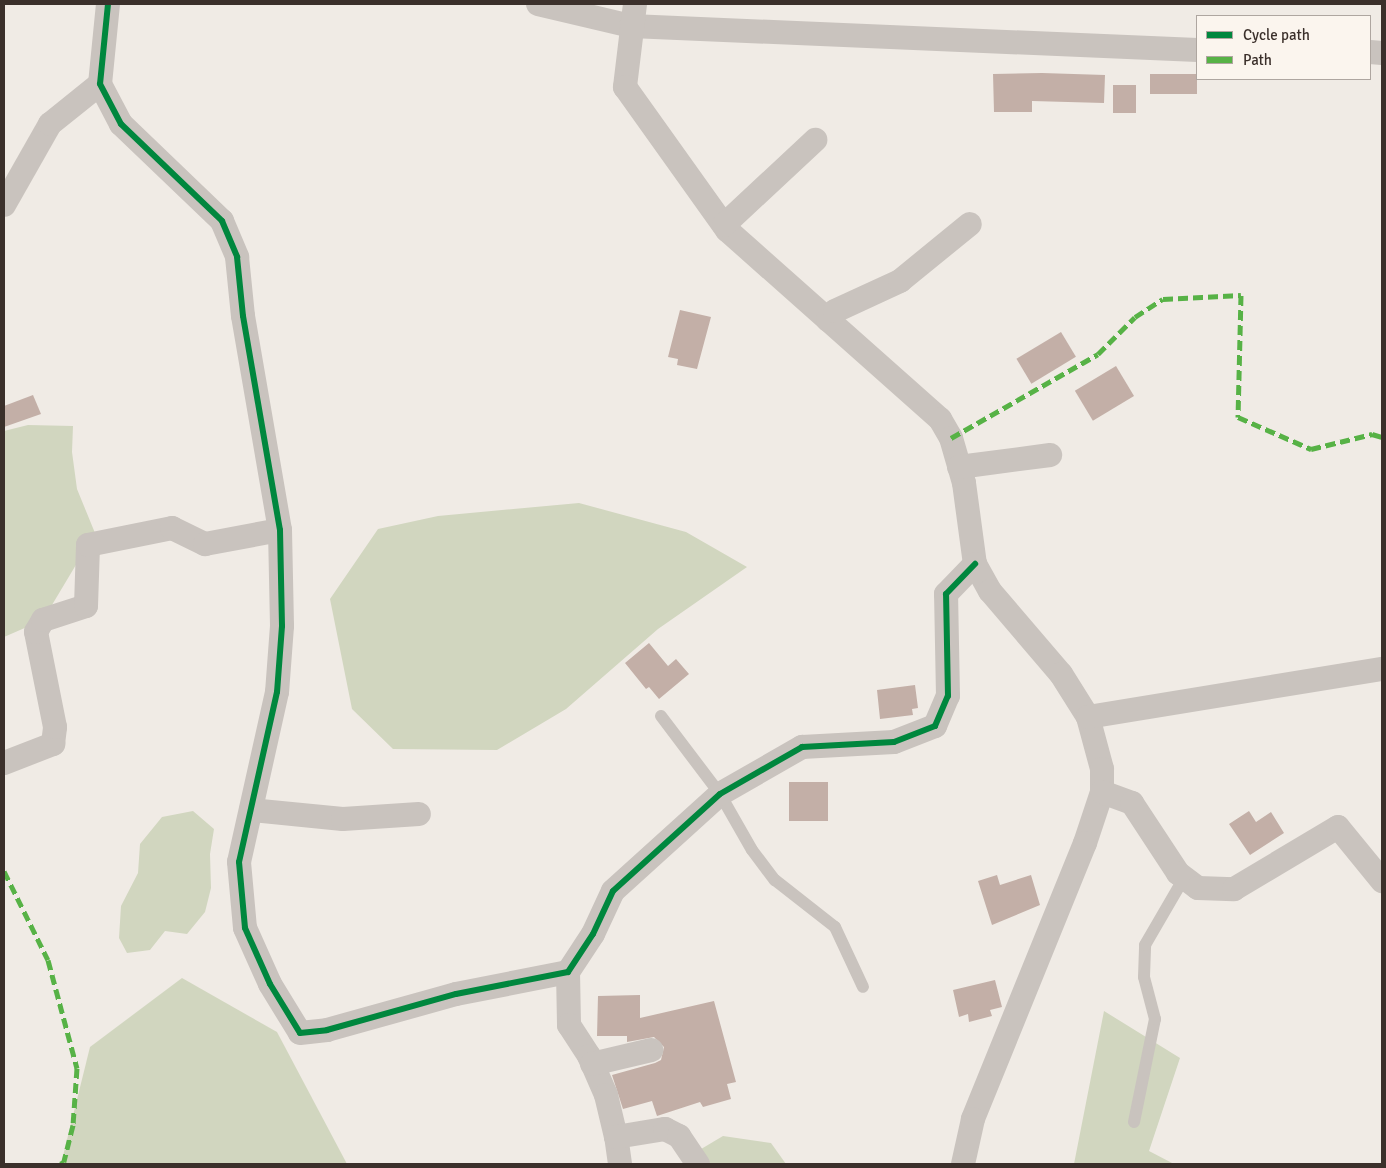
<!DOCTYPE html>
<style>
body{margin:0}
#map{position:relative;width:1386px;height:1168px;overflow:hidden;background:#f0ebe5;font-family:Signika,sans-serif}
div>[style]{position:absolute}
.green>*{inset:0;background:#d1d6bf}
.building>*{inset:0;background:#c3afa7;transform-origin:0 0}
.lane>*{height:12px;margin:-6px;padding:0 6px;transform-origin:6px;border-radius:6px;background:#c9c3be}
.street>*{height:24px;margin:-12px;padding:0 12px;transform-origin:12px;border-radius:12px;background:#c9c3be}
.quiet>*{height:5px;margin-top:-2.5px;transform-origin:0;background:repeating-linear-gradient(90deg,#57b246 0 10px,transparent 0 15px)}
.cycleway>*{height:6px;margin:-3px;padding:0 3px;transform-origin:3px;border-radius:3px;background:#00873e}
span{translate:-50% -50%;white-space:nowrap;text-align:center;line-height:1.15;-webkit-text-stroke:4px #fbf5ee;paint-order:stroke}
.frame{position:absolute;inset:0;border:5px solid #3b302b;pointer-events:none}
.legend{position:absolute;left:1196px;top:15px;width:175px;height:65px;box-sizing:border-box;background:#fbf5ee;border:1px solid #aea6a0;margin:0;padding:6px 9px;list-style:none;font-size:15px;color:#3b302b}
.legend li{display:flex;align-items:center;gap:10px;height:25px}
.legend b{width:25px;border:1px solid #aea6a0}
</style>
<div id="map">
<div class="green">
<div style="clip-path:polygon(28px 425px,73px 426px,72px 452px,77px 489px,95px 533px,43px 620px,4px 637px,4px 431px)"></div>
<div style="clip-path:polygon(579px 503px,686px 532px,747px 567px,658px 629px,566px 709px,497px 750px,393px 749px,352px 709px,330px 599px,378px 529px,438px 516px)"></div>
<div style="clip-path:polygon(193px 811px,214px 829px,210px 854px,211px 888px,205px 912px,187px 934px,165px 931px,150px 950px,127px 953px,119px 938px,121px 906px,138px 873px,140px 844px,162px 817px)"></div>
<div style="clip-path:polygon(182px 978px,277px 1032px,347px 1164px,61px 1164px,90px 1047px)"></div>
<div style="clip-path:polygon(1104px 1011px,1180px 1058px,1149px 1151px,1174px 1164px,1074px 1164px)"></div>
<div style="clip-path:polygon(723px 1136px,771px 1143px,786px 1164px,684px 1164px,686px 1158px)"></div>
</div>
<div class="building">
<div style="clip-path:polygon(1042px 73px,1105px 75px,1104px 103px,1032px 101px,1032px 112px,994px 112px,993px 74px)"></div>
<div style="left:1150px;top:74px;width:47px;height:20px"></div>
<div style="left:1113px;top:85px;width:23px;height:28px"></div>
<div style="clip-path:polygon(680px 310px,711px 317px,697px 369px,677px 365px,678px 359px,668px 357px)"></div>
<div style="left:1061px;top:332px;width:29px;height:52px;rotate:59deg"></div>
<div style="left:1116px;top:366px;width:35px;height:48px;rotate:59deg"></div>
<div style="clip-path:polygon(33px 395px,41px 414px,4px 427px,4px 406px)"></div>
<div style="clip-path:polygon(649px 643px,668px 666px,676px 659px,689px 674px,659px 699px,649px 687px,646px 689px,625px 663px)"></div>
<div style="clip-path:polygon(915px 685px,918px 708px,912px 709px,913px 715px,880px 719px,877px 690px)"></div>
<div style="left:828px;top:782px;width:39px;height:39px;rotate:90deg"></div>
<div style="clip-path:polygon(1249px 811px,1256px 822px,1271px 812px,1284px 833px,1250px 855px,1229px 824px)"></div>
<div style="clip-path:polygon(997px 875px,1000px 885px,1031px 875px,1040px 905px,992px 925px,978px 881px)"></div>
<div style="clip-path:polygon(995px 980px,1002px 1007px,990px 1010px,992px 1016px,969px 1022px,968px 1014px,959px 1017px,953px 990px)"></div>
<div style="clip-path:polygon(640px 995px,640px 1018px,714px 1001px,736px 1082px,727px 1084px,731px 1099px,703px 1107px,700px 1102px,657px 1116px,652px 1101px,623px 1109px,612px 1075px,655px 1063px,661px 1060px,664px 1047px,654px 1037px,627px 1042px,627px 1036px,597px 1036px,598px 996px)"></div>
</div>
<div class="lane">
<div style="left:661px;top:716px;width:98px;rotate:52.9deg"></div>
<div style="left:720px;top:794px;width:64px;rotate:60.3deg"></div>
<div style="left:752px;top:850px;width:38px;rotate:53deg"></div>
<div style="left:775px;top:880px;width:76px;rotate:38.1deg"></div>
<div style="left:835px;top:927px;width:66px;rotate:65deg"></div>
<div style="left:1134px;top:1122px;width:105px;rotate:-78.5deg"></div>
<div style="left:1155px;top:1019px;width:43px;rotate:-104.7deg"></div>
<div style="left:1144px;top:977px;width:32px;rotate:-88deg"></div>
<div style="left:1145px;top:945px;width:78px;rotate:-59.8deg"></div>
</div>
<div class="street">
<div style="left:108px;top:4px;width:80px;rotate:95.7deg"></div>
<div style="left:100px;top:84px;width:45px;rotate:62.3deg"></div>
<div style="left:121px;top:124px;width:140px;rotate:43.8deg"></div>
<div style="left:222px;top:221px;width:39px;rotate:67deg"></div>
<div style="left:237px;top:257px;width:59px;rotate:84.2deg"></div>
<div style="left:243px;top:316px;width:217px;rotate:80.2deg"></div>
<div style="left:280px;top:530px;width:96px;rotate:88.8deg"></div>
<div style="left:282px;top:626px;width:66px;rotate:94.3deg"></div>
<div style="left:277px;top:692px;width:174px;rotate:102.6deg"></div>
<div style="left:239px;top:862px;width:66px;rotate:84.8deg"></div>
<div style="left:245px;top:928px;width:61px;rotate:65.9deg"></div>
<div style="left:270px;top:984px;width:57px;rotate:58.5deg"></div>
<div style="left:300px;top:1033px;width:27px;rotate:-6deg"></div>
<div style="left:327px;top:1030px;width:134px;rotate:-15.6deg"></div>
<div style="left:456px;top:994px;width:114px;rotate:-11.1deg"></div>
<div style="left:568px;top:972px;width:45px;rotate:-56.7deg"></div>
<div style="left:593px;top:934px;width:47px;rotate:-65.1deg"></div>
<div style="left:613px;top:891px;width:144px;rotate:-42.2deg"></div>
<div style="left:720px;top:794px;width:95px;rotate:-29.8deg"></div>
<div style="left:802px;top:747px;width:92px;rotate:-3.1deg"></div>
<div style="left:894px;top:742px;width:44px;rotate:-21.3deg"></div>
<div style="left:935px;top:726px;width:33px;rotate:-67deg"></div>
<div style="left:948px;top:696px;width:102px;rotate:-91.1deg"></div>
<div style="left:946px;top:594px;width:42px;rotate:-46deg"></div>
<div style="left:538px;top:4px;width:96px;rotate:13.3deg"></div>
<div style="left:631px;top:26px;width:567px;rotate:2.43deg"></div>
<div style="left:635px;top:4px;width:84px;rotate:96.9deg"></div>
<div style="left:625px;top:87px;width:176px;rotate:54.5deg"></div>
<div style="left:727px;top:230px;width:285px;rotate:41.6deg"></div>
<div style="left:940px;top:419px;width:22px;rotate:60deg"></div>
<div style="left:951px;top:438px;width:47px;rotate:73.9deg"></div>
<div style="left:964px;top:483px;width:82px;rotate:82.3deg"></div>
<div style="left:975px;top:564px;width:31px;rotate:61deg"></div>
<div style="left:990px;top:591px;width:109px;rotate:49.5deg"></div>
<div style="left:1061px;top:674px;width:51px;rotate:57.9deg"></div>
<div style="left:1088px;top:717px;width:54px;rotate:74.9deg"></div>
<div style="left:1102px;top:769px;width:23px;rotate:90deg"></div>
<div style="left:1102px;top:792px;width:54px;rotate:108.4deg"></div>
<div style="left:1085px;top:843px;width:298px;rotate:112.1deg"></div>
<div style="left:973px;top:1119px;width:46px;rotate:102.5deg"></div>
<div style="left:1370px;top:52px;width:12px;rotate:5deg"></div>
<div style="left:4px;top:205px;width:93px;rotate:-60.4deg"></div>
<div style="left:50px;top:124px;width:64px;rotate:-38.7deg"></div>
<div style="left:724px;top:225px;width:125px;rotate:-43deg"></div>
<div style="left:828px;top:320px;width:11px;rotate:-52deg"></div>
<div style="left:835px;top:311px;width:72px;rotate:-24.8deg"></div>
<div style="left:900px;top:281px;width:90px;rotate:-39.2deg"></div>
<div style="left:959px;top:467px;width:92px;rotate:-7.5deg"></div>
<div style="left:1088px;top:717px;width:298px;rotate:-9.3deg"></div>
<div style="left:4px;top:763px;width:53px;rotate:-21.2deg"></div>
<div style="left:53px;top:744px;width:17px;rotate:-83deg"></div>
<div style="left:55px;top:727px;width:97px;rotate:-101.3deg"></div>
<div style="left:36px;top:632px;width:14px;rotate:-60deg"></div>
<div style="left:43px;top:620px;width:45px;rotate:-18deg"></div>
<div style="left:86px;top:606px;width:61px;rotate:-88.1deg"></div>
<div style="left:88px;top:545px;width:86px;rotate:-11.4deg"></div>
<div style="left:172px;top:528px;width:37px;rotate:26deg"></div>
<div style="left:205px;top:544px;width:76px;rotate:-10.6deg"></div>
<div style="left:1102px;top:792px;width:32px;rotate:20deg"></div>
<div style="left:1132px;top:803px;width:84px;rotate:56.7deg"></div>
<div style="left:1178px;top:873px;width:25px;rotate:37deg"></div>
<div style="left:1198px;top:888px;width:36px;rotate:2deg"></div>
<div style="left:1234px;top:889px;width:121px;rotate:-30.8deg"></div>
<div style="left:1338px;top:827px;width:70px;rotate:50.8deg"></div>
<div style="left:251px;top:810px;width:92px;rotate:5.6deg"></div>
<div style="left:343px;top:819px;width:76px;rotate:-3.8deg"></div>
<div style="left:568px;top:972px;width:53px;rotate:88.9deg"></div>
<div style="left:569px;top:1025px;width:37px;rotate:57deg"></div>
<div style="left:589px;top:1056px;width:43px;rotate:66.4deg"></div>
<div style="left:606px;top:1095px;width:43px;rotate:76.6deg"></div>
<div style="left:592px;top:1064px;width:61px;rotate:-13.3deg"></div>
<div style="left:620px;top:1164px;width:27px;rotate:-98deg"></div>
<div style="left:616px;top:1137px;width:50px;rotate:-9.3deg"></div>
<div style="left:665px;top:1129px;width:16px;rotate:27deg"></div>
<div style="left:679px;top:1136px;width:34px;rotate:56deg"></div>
</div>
<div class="quiet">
<div style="left:951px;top:438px;width:169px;rotate:-29.7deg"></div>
<div style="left:1098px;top:354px;width:52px;rotate:-45deg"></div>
<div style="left:1135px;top:317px;width:33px;rotate:-33deg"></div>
<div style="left:1163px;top:299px;width:78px;rotate:-2.9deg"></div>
<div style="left:1241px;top:295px;width:122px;rotate:91.4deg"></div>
<div style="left:1238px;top:417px;width:80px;rotate:23.7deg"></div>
<div style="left:1311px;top:449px;width:63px;rotate:-13.8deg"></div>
<div style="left:1372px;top:434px;width:10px;rotate:17deg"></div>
<div style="left:4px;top:871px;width:99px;rotate:63.7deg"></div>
<div style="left:48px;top:960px;width:112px;rotate:75deg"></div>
<div style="left:77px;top:1068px;width:57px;rotate:94deg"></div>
<div style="left:73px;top:1125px;width:38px;rotate:104deg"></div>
<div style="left:64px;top:1162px;width:4px;rotate:153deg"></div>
</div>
<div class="cycleway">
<div style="left:108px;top:4px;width:80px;rotate:95.7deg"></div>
<div style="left:100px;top:84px;width:45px;rotate:62.3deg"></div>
<div style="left:121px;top:124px;width:140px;rotate:43.8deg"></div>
<div style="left:222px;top:221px;width:39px;rotate:67deg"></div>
<div style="left:237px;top:257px;width:59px;rotate:84.2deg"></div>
<div style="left:243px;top:316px;width:217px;rotate:80.2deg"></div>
<div style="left:280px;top:530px;width:96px;rotate:88.8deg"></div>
<div style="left:282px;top:626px;width:66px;rotate:94.3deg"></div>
<div style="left:277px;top:692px;width:174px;rotate:102.6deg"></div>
<div style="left:239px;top:862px;width:66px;rotate:84.8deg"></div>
<div style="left:245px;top:928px;width:61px;rotate:65.9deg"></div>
<div style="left:270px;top:984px;width:57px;rotate:58.5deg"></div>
<div style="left:300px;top:1033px;width:27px;rotate:-6deg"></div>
<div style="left:327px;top:1030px;width:134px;rotate:-15.6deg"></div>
<div style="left:456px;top:994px;width:114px;rotate:-11.1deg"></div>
<div style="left:568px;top:972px;width:45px;rotate:-56.7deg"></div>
<div style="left:593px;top:934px;width:47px;rotate:-65.1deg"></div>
<div style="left:613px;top:891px;width:144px;rotate:-42.2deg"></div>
<div style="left:720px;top:794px;width:95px;rotate:-29.8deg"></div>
<div style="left:802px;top:747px;width:92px;rotate:-3.1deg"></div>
<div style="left:894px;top:742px;width:44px;rotate:-21.3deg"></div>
<div style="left:935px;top:726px;width:33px;rotate:-67deg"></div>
<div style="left:948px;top:696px;width:102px;rotate:-91.1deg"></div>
<div style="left:946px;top:594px;width:42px;rotate:-46deg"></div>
</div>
<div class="frame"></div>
<ul class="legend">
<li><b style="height:6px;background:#00873e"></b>Cycle path</li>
<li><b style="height:6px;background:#57b246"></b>Path</li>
</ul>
</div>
